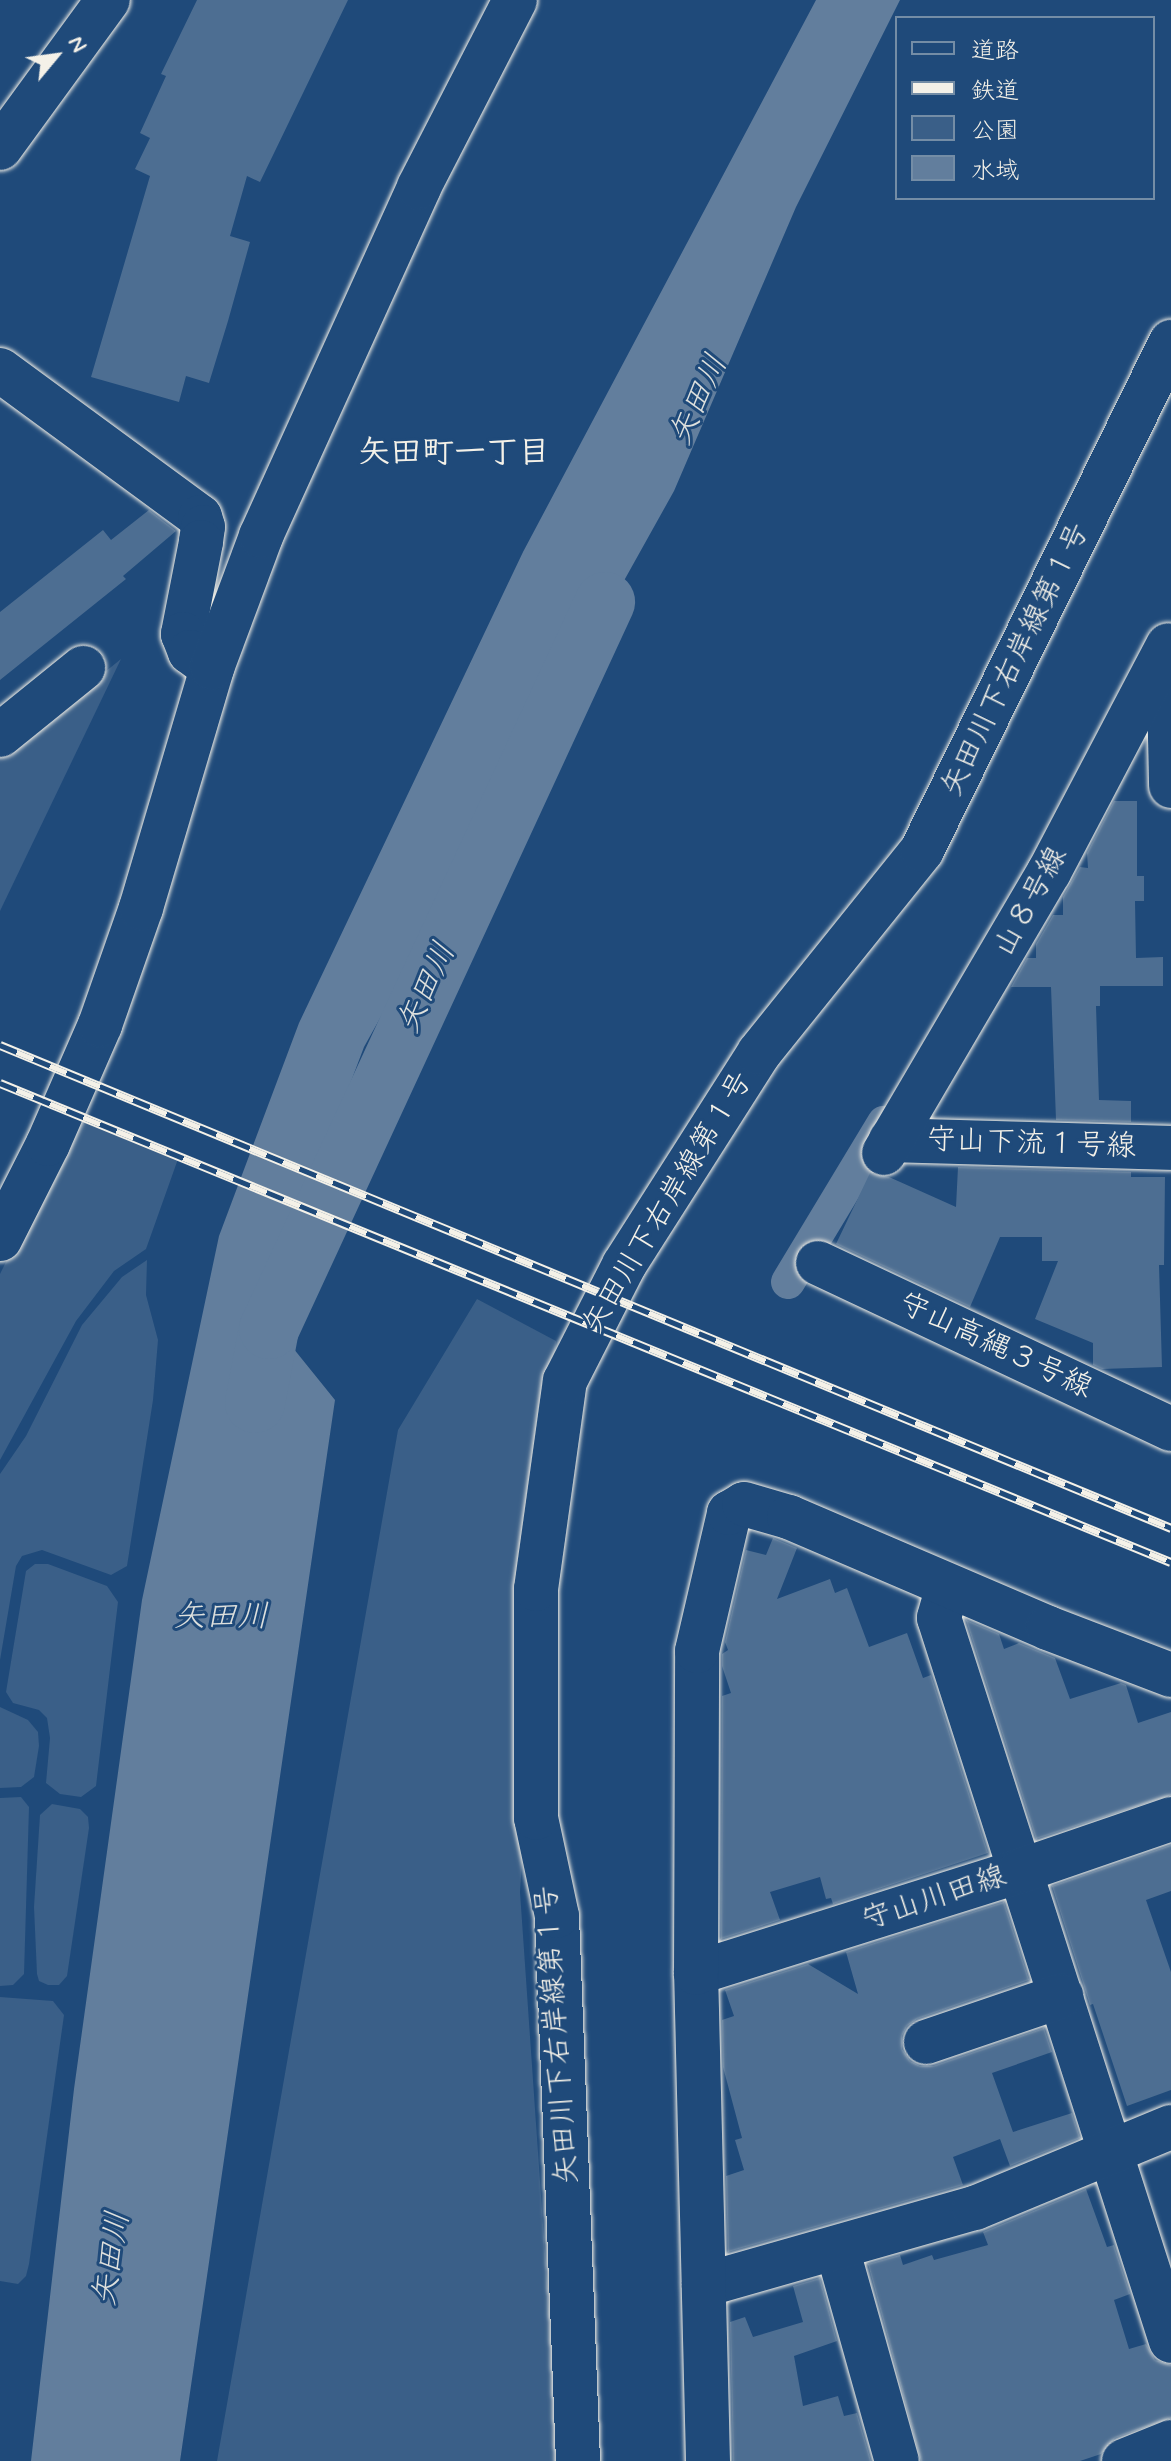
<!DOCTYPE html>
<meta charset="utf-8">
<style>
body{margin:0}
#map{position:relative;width:1171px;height:2461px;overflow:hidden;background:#1f4a7a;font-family:Mynerve,"Klee One",sans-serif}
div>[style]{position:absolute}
.green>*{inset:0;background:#3a5f88}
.water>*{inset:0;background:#627e9d}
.canal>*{height:34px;margin:-17px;padding:0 17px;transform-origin:17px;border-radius:17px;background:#627e9d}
.river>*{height:60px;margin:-30px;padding:0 30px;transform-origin:30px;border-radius:30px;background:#627e9d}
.building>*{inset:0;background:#4d6e92}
.roads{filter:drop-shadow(0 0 2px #f4f1e8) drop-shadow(0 0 2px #f4f1e8)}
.minor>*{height:44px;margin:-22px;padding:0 22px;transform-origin:22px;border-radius:22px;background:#1f4a7a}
.rail>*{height:9px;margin-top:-4.5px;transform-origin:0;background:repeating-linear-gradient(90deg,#1f4a7a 0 18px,#f4f1e8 0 36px);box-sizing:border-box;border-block:2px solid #f4f1e8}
span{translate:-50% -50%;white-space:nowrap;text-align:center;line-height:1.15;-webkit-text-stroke:6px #1f4a7a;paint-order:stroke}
.street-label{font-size:30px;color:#f4f1e8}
.water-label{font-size:32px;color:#dee0dd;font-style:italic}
.neighbourhood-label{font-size:32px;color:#f4f1e8;font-weight:700}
.legend{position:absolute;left:895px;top:16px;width:260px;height:184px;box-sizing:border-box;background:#1f4a7a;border:2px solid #748da6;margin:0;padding:10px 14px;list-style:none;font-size:24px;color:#f4f1e8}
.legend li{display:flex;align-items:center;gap:16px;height:40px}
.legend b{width:40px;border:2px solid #748da6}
.north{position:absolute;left:16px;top:16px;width:80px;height:80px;-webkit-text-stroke:6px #1f4a7a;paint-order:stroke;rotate:61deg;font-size:22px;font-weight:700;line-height:32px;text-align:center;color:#f4f1e8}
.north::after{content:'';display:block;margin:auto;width:28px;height:36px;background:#f4f1e8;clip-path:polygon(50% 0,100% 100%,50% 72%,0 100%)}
</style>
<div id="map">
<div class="green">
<div style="clip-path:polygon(121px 659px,0 911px,0 757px)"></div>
<div style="clip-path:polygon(77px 1118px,178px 1159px,146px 1249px,114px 1271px,76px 1321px,0 1460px,0 1274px)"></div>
<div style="clip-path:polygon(147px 1260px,146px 1295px,158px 1340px,153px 1400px,127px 1566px,111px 1575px,42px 1550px,22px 1556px,16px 1566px,0 1660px,0 1474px,26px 1436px,82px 1325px,122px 1277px)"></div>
<div style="clip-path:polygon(477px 1299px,556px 1341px,520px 1892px,556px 2413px,555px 2461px,217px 2461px,398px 1430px)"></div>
<div style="clip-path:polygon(35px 1564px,48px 1564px,107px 1586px,118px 1602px,96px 1786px,81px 1797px,60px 1794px,46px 1783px,50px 1738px,47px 1718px,39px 1710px,13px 1703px,6px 1692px,26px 1571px)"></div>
<div style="clip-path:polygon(0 1707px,28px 1720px,38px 1732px,39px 1746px,34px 1777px,21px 1787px,0 1788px)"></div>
<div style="clip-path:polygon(21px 1797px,29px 1807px,24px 1974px,13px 1985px,0 1986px,0 1798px)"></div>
<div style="clip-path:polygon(52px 1804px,80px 1809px,88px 1817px,89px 1828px,67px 1976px,59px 1985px,48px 1985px,39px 1981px,37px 1974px,34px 1907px,40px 1815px)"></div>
<div style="clip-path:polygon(0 1997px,53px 2001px,64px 2015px,29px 2264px,26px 2276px,18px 2284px,0 2281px)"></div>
</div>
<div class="water">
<div style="clip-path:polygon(816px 0,900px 0,796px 207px,674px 491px,364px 1047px,264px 1312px,335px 1400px,180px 2461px,31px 2461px,74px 2089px,142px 1600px,219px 1236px,299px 1023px,523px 552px)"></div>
</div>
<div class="canal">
<div style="left:788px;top:1282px;width:186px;rotate:-58.9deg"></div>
</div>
<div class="river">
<div style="left:255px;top:1403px;width:75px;rotate:-79.3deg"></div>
<div style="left:269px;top:1329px;width:801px;rotate:-65.19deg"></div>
</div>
<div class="building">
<div style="clip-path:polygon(197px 0,348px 0,260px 182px,247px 176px,230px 236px,250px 242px,228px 321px,209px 383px,186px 376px,179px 402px,91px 377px,150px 176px,135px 169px,150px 138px,140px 133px,166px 76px,161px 74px)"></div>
<div style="clip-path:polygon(149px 510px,176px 531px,123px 576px,126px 579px,0 680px,0 612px,103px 530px,111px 540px)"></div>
<div style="clip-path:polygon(1114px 801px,1137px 801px,1137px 876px,1144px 876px,1144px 901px,1135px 901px,1136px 958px,1163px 957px,1163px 986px,1100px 986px,1100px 1006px,1096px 1006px,1099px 1100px,1131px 1101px,1131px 1122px,1056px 1120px,1051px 987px,1011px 987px,1027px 958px,1036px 958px,1036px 944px,1053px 915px,1063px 915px,1063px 897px,1080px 867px,1088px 868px,1087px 853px)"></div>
<div style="clip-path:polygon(958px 1167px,1131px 1172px,1131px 1177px,1165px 1177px,1164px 1265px,1159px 1265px,1162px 1367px,1102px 1369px,1093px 1365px,1093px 1343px,1035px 1319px,1058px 1261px,1042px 1261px,1042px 1237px,1000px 1237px,970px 1307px,836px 1244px,870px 1173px,889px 1177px,956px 1207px)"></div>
<div style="clip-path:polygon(773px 1538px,797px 1548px,777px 1599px,830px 1579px,835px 1593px,847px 1588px,869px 1647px,907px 1633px,923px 1678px,931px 1675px,988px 1853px,833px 1904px,831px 1898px,826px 1899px,820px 1877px,770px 1892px,780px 1920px,721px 1939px,722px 1696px,731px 1693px,722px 1666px,722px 1654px,728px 1650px,725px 1642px,746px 1550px,766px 1555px)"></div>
<div style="clip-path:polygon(966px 1620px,999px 1634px,1004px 1649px,1019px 1643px,1055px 1658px,1070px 1699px,1121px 1683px,1126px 1685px,1138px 1723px,1171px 1712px,1171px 1795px,1036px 1839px)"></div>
<div style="clip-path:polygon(1171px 1845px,1171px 1891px,1146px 1900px,1171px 1972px,1171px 2090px,1127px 2106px,1093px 2004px,1090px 2005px,1052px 1886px)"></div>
<div style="clip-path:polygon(1004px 1902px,1029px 1980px,917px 2019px,907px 2026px,902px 2036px,902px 2049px,910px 2061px,920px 2066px,933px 2066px,1044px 2028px,1052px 2052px,992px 2073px,1013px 2132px,1072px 2113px,1080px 2138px,1010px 2166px,1000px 2139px,953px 2157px,963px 2185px,728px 2252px,726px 2176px,744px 2170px,735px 2140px,742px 2138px,723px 2067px,722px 2020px,734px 2016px,725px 1990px,808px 1964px,858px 1994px,846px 1952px)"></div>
<div style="clip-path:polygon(1086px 2189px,1107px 2247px,1114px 2245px,1130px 2294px,1114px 2300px,1129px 2349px,1146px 2344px,1155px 2360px,1171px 2365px,1171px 2418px,1115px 2438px,1101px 2454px,1080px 2461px,921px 2461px,868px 2264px,900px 2255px,903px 2265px,932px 2255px,934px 2260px,988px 2245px,983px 2232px)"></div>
<div style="clip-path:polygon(820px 2278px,837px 2341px,794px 2356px,803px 2406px,838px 2396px,844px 2416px,857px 2413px,871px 2461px,733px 2461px,730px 2322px,745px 2317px,753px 2337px,803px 2322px,793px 2286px)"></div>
</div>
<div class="roads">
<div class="minor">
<div style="left:0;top:148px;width:183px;rotate:-53.9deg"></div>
<div style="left:0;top:370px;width:248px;rotate:36.3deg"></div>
<div style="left:200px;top:517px;width:10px;rotate:73deg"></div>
<div style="left:203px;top:527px;width:15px;rotate:98deg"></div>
<div style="left:201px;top:542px;width:94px;rotate:101.1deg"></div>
<div style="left:183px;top:634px;width:19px;rotate:69deg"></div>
<div style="left:190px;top:652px;width:27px;rotate:36deg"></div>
<div style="left:1168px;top:649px;width:137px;rotate:88.7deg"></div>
<div style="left:0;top:735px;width:107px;rotate:-38.9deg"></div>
<div style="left:891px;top:1140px;width:280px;rotate:1.6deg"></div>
<div style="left:884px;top:1153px;width:326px;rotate:-59.6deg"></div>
<div style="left:1049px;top:872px;width:256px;rotate:-62.3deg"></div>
<div style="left:0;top:1239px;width:106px;rotate:-63.2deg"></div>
<div style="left:48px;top:1144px;width:130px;rotate:-66.4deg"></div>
<div style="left:100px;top:1025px;width:124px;rotate:-70.7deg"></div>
<div style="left:141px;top:908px;width:250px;rotate:-73.5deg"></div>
<div style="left:212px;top:668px;width:141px;rotate:-69.6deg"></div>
<div style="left:261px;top:536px;width:383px;rotate:-65.6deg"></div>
<div style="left:419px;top:187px;width:210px;rotate:-62.8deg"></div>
<div style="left:818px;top:1263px;width:390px;rotate:25.2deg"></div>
<div style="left:948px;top:1586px;width:33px;rotate:106deg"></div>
<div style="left:939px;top:1618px;width:759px;rotate:72.21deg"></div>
<div style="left:696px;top:1973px;width:340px;rotate:-17.5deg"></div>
<div style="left:1020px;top:1871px;width:160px;rotate:-19deg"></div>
<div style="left:926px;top:2042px;width:143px;rotate:-18.8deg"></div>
<div style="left:837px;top:2248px;width:221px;rotate:74.3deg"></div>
<div style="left:704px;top:2285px;width:282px;rotate:-15.9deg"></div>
<div style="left:975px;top:2208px;width:212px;rotate:-22.5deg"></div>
<div style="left:578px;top:2461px;width:545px;rotate:-92.21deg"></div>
<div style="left:557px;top:1916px;width:100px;rotate:-102.1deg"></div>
<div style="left:536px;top:1818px;width:229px;rotate:-90deg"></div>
<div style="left:536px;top:1589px;width:210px;rotate:-82.1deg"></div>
<div style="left:565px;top:1381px;width:130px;rotate:-63deg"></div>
<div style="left:624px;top:1265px;width:251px;rotate:-57.5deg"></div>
<div style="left:759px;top:1053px;width:260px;rotate:-51.2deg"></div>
<div style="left:922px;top:850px;width:566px;rotate:-63.89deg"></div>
<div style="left:708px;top:2461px;width:488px;rotate:-91.4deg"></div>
<div style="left:696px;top:1973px;width:322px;rotate:-89.8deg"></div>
<div style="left:697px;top:1651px;width:142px;rotate:-76.9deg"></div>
<div style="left:729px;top:1513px;width:17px;rotate:-31deg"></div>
<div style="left:744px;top:1504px;width:47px;rotate:16.1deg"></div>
<div style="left:789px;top:1517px;width:282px;rotate:23.2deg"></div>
<div style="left:1048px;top:1628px;width:132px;rotate:20.9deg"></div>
<div style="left:1124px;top:2461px;width:51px;rotate:-22deg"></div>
</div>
</div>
<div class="rail">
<div style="left:0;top:1045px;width:1267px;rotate:22.41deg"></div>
<div style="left:0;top:1083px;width:1265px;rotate:22.25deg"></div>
</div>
<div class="street-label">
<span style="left:1016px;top:660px;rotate:-64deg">矢田川下右岸線第１号</span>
<span style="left:1031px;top:902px;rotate:-61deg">山８号線</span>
<span style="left:1031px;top:1144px;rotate:2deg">守山下流１号線</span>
<span style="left:668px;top:1203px;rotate:-59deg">矢田川下右岸線第１号</span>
<span style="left:995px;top:1346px;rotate:25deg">守山高縄３号線</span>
<span style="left:934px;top:1899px;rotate:-18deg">守山川田線</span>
<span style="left:558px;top:2035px;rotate:-94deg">矢田川下右岸線第１号</span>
</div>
<div class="water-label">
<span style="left:699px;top:400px;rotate:-65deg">矢田川</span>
<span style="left:427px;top:988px;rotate:-65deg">矢田川</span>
<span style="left:221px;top:1617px">矢田川</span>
<span style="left:112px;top:2259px;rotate:-81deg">矢田川</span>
</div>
<div class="neighbourhood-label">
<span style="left:454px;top:453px">矢田町一丁目</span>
</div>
<ul class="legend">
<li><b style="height:10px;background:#1f4a7a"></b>道路</li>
<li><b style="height:10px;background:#f4f1e8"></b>鉄道</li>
<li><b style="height:22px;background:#3a5f88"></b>公園</li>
<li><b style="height:22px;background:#627e9d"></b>水域</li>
</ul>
<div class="north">N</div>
</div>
